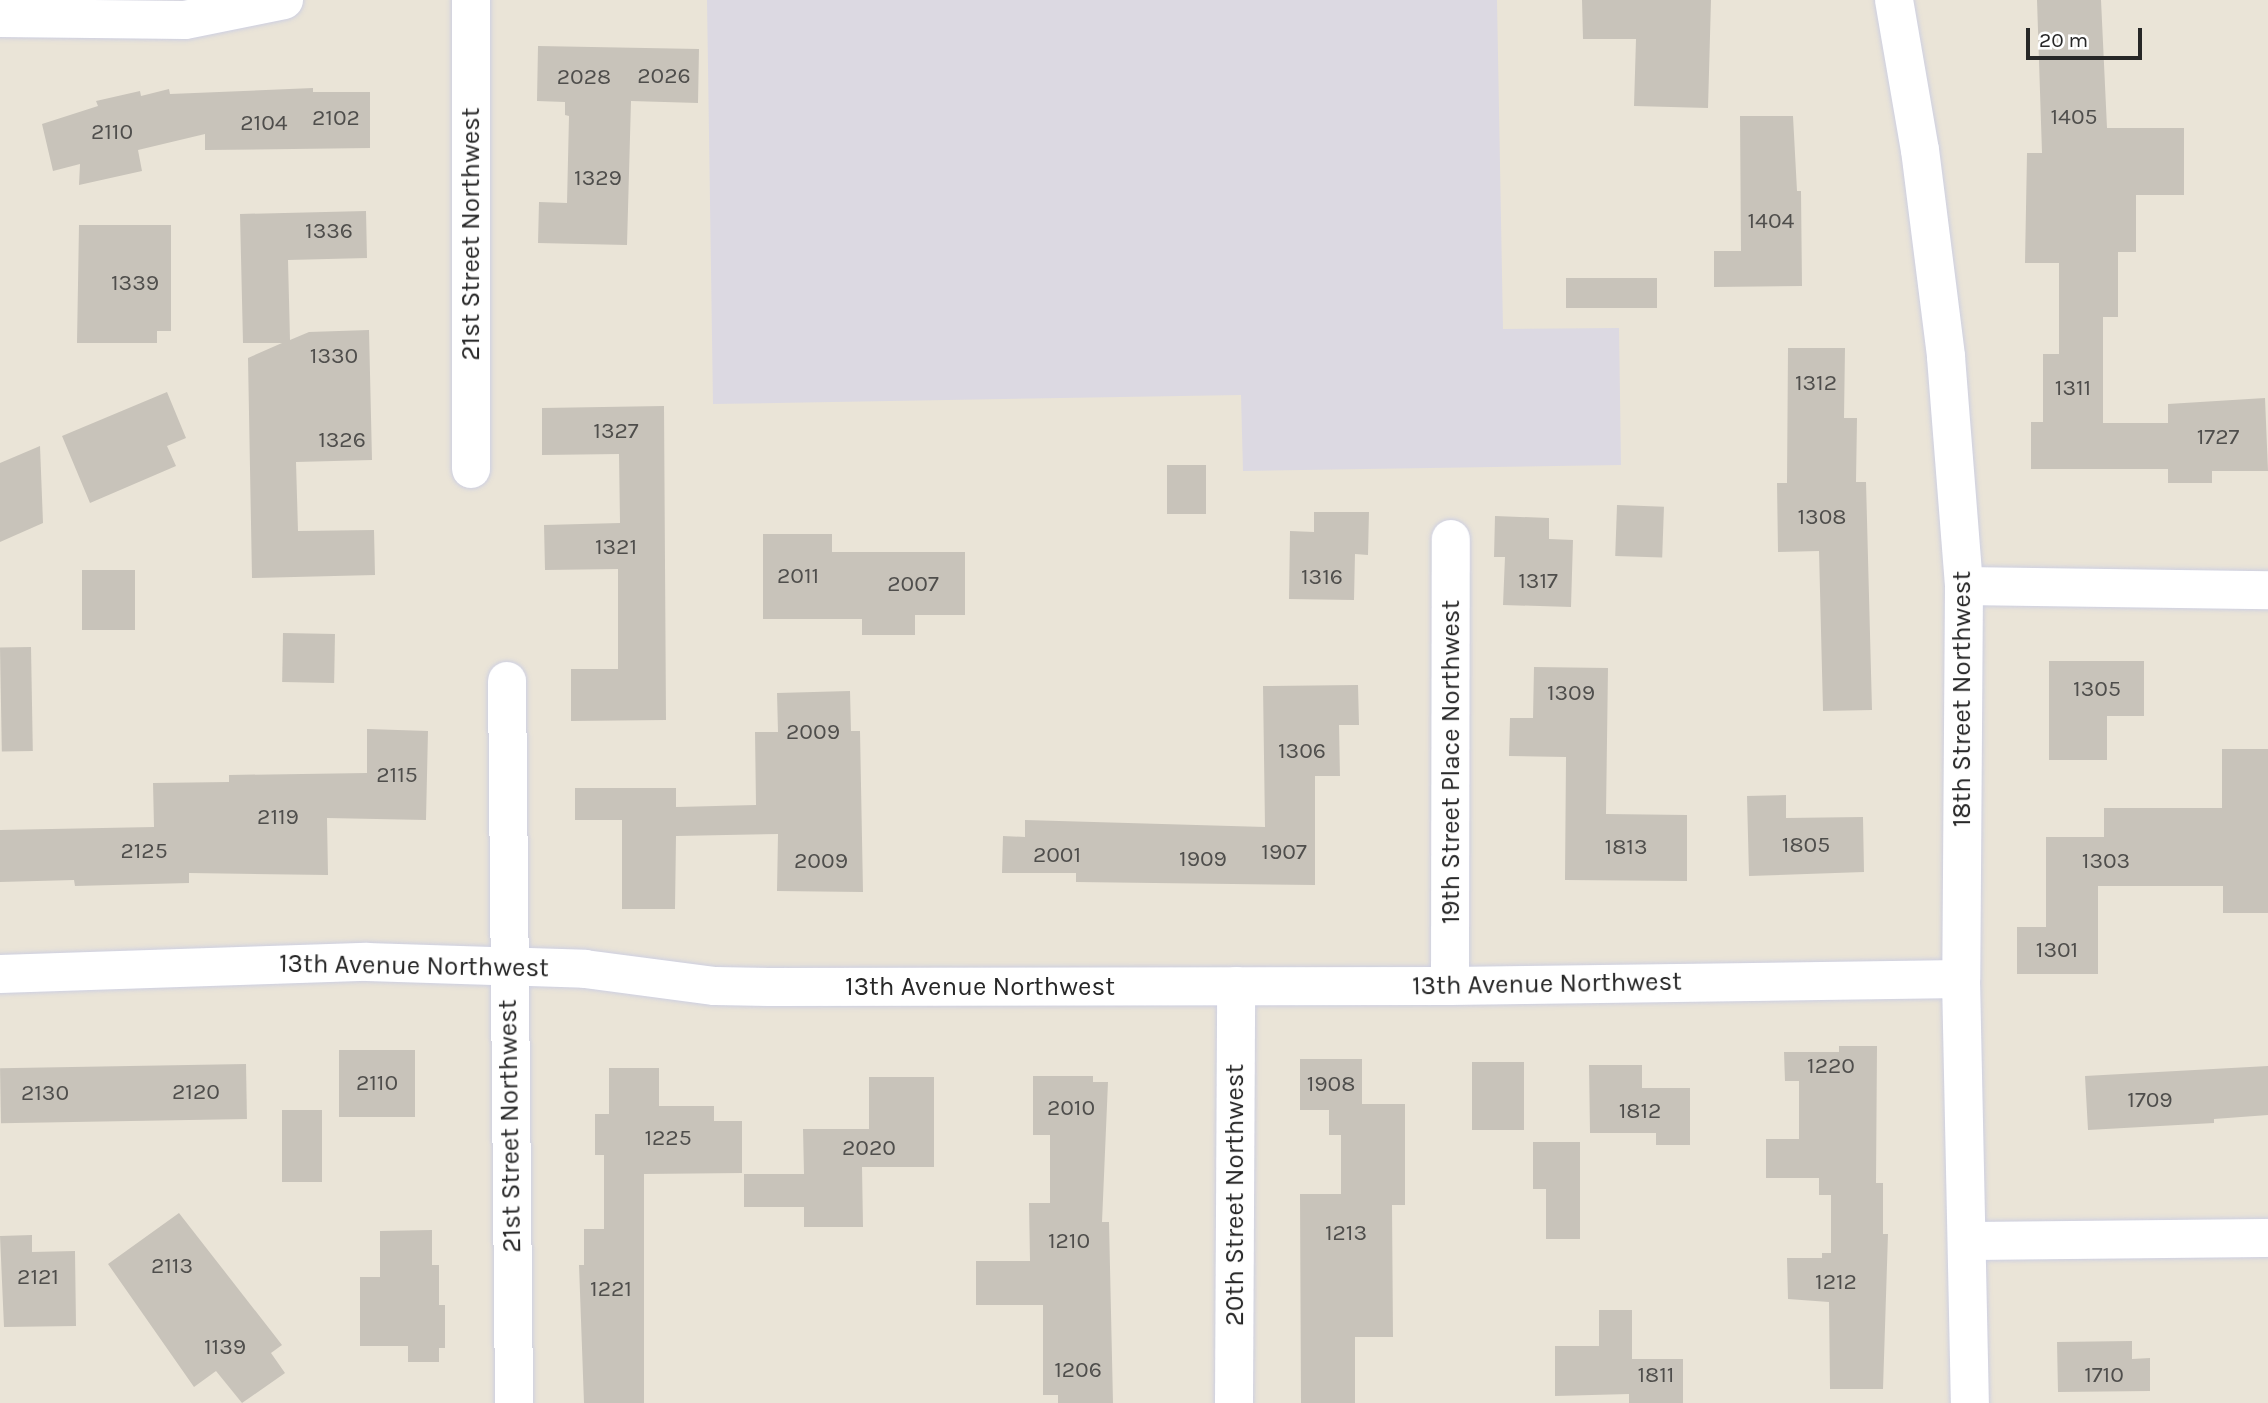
<!DOCTYPE html>
<style>
body{margin:0}
#map{position:relative;width:2268px;height:1403px;overflow:hidden;background:#eae4d7;font-family:Karla,sans-serif}
div>[style]{position:absolute}
.industrial>*{inset:0;background:#dcd9e2}
.building>*{inset:0;background:#c8c3ba;transform-origin:0 0}
.roads{filter:drop-shadow(0 0 2px #cdcfe1) drop-shadow(0 0 2px #cdcfe1)}
.minor>*{height:38px;margin:-19px;padding:0 19px;transform-origin:19px;border-radius:19px;background:#fff}
span{translate:-50% -50%;white-space:nowrap;text-align:center;line-height:1.15;-webkit-text-stroke:5px #fff;paint-order:stroke}
.number-label{font-size:23px;color:#4f4e4c}
.number-label span{-webkit-text-stroke-width:0}
.street-label{font-size:26px;color:#272727}
.scale{position:absolute;left:2026px;top:28px;width:116px;height:32px;box-sizing:border-box;border:4px solid #272727;border-top:0;padding-left:9px;font-size:21px;line-height:24px;white-space:nowrap;color:#272727;-webkit-text-stroke:5px #fff;paint-order:stroke}
</style>
<div id="map">
<div class="industrial">
<div style="clip-path:polygon(707px 0,1497px 0,1503px 329px,1619px 328px,1621px 465px,1243px 471px,1241px 395px,713px 404px)"></div>
</div>
<div class="building">
<div style="clip-path:polygon(1582px 0,1711px 0,1708px 108px,1634px 106px,1636px 39px,1583px 39px)"></div>
<div style="clip-path:polygon(2037px 0,2101px 0,2107px 128px,2184px 128px,2184px 195px,2136px 195px,2136px 252px,2118px 252px,2118px 317px,2103px 317px,2103px 423px,2168px 423px,2168px 404px,2265px 398px,2268px 471px,2212px 471px,2212px 483px,2168px 483px,2168px 469px,2031px 469px,2031px 422px,2043px 422px,2043px 354px,2059px 354px,2059px 263px,2025px 263px,2027px 153px,2042px 153px)"></div>
<div style="clip-path:polygon(538px 46px,699px 49px,698px 103px,631px 101px,627px 245px,538px 243px,539px 202px,567px 203px,569px 116px,565px 115px,565px 102px,537px 101px)"></div>
<div style="clip-path:polygon(313px 88px,313px 92px,370px 92px,370px 148px,205px 150px,205px 134px,138px 150px,142px 171px,79px 185px,80px 164px,53px 171px,42px 124px,98px 106px,96px 101px,140px 91px,141px 96px,169px 89px,170px 94px)"></div>
<div style="clip-path:polygon(1740px 116px,1793px 116px,1797px 191px,1801px 191px,1802px 286px,1714px 287px,1714px 251px,1741px 251px)"></div>
<div style="clip-path:polygon(366px 211px,367px 258px,288px 260px,290px 340px,309px 332px,369px 330px,372px 460px,296px 462px,298px 531px,374px 530px,375px 575px,252px 578px,248px 358px,282px 343px,243px 343px,240px 214px)"></div>
<div style="clip-path:polygon(79px 225px,171px 225px,171px 331px,157px 331px,157px 343px,77px 343px)"></div>
<div style="left:1657px;top:278px;width:30px;height:91px;rotate:90deg"></div>
<div style="clip-path:polygon(1788px 348px,1845px 348px,1844px 418px,1857px 418px,1856px 482px,1866px 482px,1872px 710px,1823px 711px,1819px 551px,1778px 552px,1777px 483px,1787px 483px)"></div>
<div style="clip-path:polygon(167px 392px,186px 438px,167px 446px,176px 466px,90px 503px,62px 436px)"></div>
<div style="clip-path:polygon(664px 406px,666px 720px,571px 721px,571px 669px,618px 669px,618px 569px,545px 570px,544px 525px,620px 523px,619px 454px,542px 455px,542px 408px)"></div>
<div style="clip-path:polygon(40px 446px,43px 523px,0 542px,0 463px)"></div>
<div style="left:1167px;top:465px;width:39px;height:49px"></div>
<div style="left:1617px;top:505px;width:47px;height:51px;rotate:2deg"></div>
<div style="clip-path:polygon(1314px 512px,1369px 512px,1368px 555px,1355px 554px,1354px 600px,1289px 599px,1290px 531px,1314px 532px)"></div>
<div style="clip-path:polygon(1495px 516px,1549px 518px,1549px 539px,1573px 540px,1571px 607px,1503px 605px,1505px 557px,1494px 557px)"></div>
<div style="clip-path:polygon(763px 534px,832px 534px,832px 552px,965px 552px,965px 615px,915px 615px,915px 635px,862px 635px,862px 619px,763px 619px)"></div>
<div style="left:82px;top:570px;width:53px;height:60px"></div>
<div style="left:283px;top:633px;width:52px;height:49px;rotate:1deg"></div>
<div style="left:31px;top:647px;width:104px;height:31px;rotate:89deg"></div>
<div style="clip-path:polygon(2049px 661px,2144px 661px,2144px 716px,2107px 716px,2107px 760px,2049px 760px)"></div>
<div style="clip-path:polygon(1534px 667px,1608px 668px,1606px 814px,1687px 815px,1687px 881px,1565px 880px,1566px 757px,1509px 756px,1510px 718px,1533px 718px)"></div>
<div style="clip-path:polygon(1358px 685px,1359px 725px,1339px 725px,1340px 776px,1315px 776px,1315px 885px,1076px 882px,1076px 873px,1002px 873px,1003px 836px,1025px 837px,1025px 820px,1265px 827px,1263px 686px)"></div>
<div style="clip-path:polygon(850px 691px,851px 731px,860px 731px,863px 892px,777px 891px,778px 834px,676px 836px,675px 909px,622px 909px,622px 820px,575px 820px,575px 788px,676px 788px,676px 807px,756px 805px,755px 732px,778px 732px,777px 693px)"></div>
<div style="clip-path:polygon(367px 729px,428px 731px,426px 820px,327px 818px,328px 875px,189px 873px,189px 883px,75px 886px,74px 880px,0 882px,0 830px,154px 827px,153px 783px,229px 782px,229px 775px,367px 773px)"></div>
<div style="clip-path:polygon(2222px 749px,2268px 749px,2268px 913px,2223px 913px,2223px 886px,2098px 886px,2098px 974px,2017px 974px,2017px 927px,2046px 927px,2046px 837px,2104px 837px,2104px 808px,2222px 808px)"></div>
<div style="clip-path:polygon(1786px 795px,1786px 818px,1863px 817px,1864px 872px,1749px 876px,1747px 796px)"></div>
<div style="clip-path:polygon(1839px 1046px,1877px 1046px,1876px 1183px,1883px 1183px,1883px 1234px,1888px 1234px,1883px 1389px,1830px 1389px,1829px 1302px,1788px 1299px,1787px 1258px,1822px 1258px,1822px 1253px,1831px 1253px,1831px 1195px,1819px 1195px,1819px 1178px,1766px 1178px,1766px 1139px,1799px 1139px,1799px 1081px,1785px 1081px,1784px 1052px,1839px 1052px)"></div>
<div style="left:339px;top:1050px;width:76px;height:67px"></div>
<div style="clip-path:polygon(1300px 1059px,1362px 1059px,1362px 1104px,1405px 1104px,1405px 1205px,1392px 1205px,1393px 1337px,1355px 1337px,1355px 1403px,1301px 1403px,1300px 1194px,1341px 1194px,1341px 1135px,1329px 1135px,1329px 1110px,1300px 1110px)"></div>
<div style="left:1472px;top:1062px;width:52px;height:68px"></div>
<div style="left:246px;top:1064px;width:55px;height:246px;rotate:89deg"></div>
<div style="clip-path:polygon(1589px 1065px,1642px 1065px,1642px 1088px,1690px 1088px,1690px 1145px,1656px 1145px,1656px 1133px,1590px 1133px)"></div>
<div style="clip-path:polygon(2268px 1066px,2268px 1115px,2214px 1119px,2214px 1123px,2088px 1130px,2085px 1076px)"></div>
<div style="clip-path:polygon(609px 1068px,659px 1068px,659px 1106px,714px 1106px,714px 1121px,742px 1121px,742px 1173px,644px 1174px,644px 1403px,584px 1403px,579px 1265px,584px 1265px,584px 1229px,604px 1229px,604px 1155px,595px 1155px,595px 1114px,609px 1114px)"></div>
<div style="clip-path:polygon(1033px 1076px,1093px 1076px,1093px 1082px,1108px 1082px,1102px 1222px,1109px 1222px,1113px 1403px,1058px 1403px,1058px 1395px,1043px 1395px,1043px 1305px,976px 1305px,976px 1261px,1030px 1261px,1029px 1203px,1050px 1203px,1050px 1135px,1033px 1135px)"></div>
<div style="clip-path:polygon(869px 1077px,934px 1077px,934px 1167px,862px 1167px,863px 1227px,804px 1227px,804px 1207px,744px 1207px,744px 1174px,804px 1174px,803px 1129px,869px 1129px)"></div>
<div style="left:282px;top:1110px;width:40px;height:72px"></div>
<div style="clip-path:polygon(1533px 1142px,1580px 1142px,1580px 1239px,1546px 1239px,1546px 1189px,1533px 1189px)"></div>
<div style="clip-path:polygon(179px 1213px,282px 1345px,271px 1353px,285px 1373px,242px 1403px,216px 1371px,194px 1387px,108px 1264px)"></div>
<div style="clip-path:polygon(432px 1230px,432px 1265px,439px 1265px,439px 1305px,445px 1305px,445px 1348px,439px 1348px,439px 1362px,408px 1362px,408px 1346px,360px 1346px,360px 1277px,380px 1277px,380px 1231px)"></div>
<div style="clip-path:polygon(32px 1235px,32px 1252px,75px 1251px,76px 1326px,4px 1327px,0 1236px)"></div>
<div style="clip-path:polygon(1599px 1310px,1632px 1310px,1632px 1359px,1683px 1359px,1683px 1403px,1629px 1403px,1629px 1394px,1555px 1396px,1555px 1346px,1599px 1346px)"></div>
<div style="clip-path:polygon(2132px 1341px,2132px 1359px,2150px 1358px,2150px 1391px,2058px 1392px,2057px 1342px)"></div>
</div>
<div class="roads">
<div class="minor">
<div style="left:471px;top:0;width:469px;rotate:90deg"></div>
<div style="left:1894px;top:0;width:152px;rotate:80.2deg"></div>
<div style="left:1920px;top:150px;width:209px;rotate:82.8deg"></div>
<div style="left:1946px;top:357px;width:230px;rotate:85.5deg"></div>
<div style="left:1964px;top:586px;width:393px;rotate:90.4deg"></div>
<div style="left:1961px;top:979px;width:424px;rotate:88.8deg"></div>
<div style="left:0;top:18px;width:185px;rotate:0.6deg"></div>
<div style="left:185px;top:20px;width:101px;rotate:-11.4deg"></div>
<div style="left:1964px;top:586px;width:304px;rotate:0.8deg"></div>
<div style="left:507px;top:681px;width:722px;rotate:89.44deg"></div>
<div style="left:0;top:974px;width:367px;rotate:-1.9deg"></div>
<div style="left:367px;top:962px;width:218px;rotate:1.8deg"></div>
<div style="left:585px;top:969px;width:131px;rotate:7.5deg"></div>
<div style="left:715px;top:986px;width:54px;rotate:1.1deg"></div>
<div style="left:769px;top:987px;width:681px;rotate:-0.08deg"></div>
<div style="left:1450px;top:986px;width:511px;rotate:-0.78deg"></div>
<div style="left:1450px;top:986px;width:447px;rotate:-89.9deg"></div>
<div style="left:1968px;top:1241px;width:300px;rotate:-0.6deg"></div>
<div style="left:1234px;top:1403px;width:417px;rotate:-89.7deg"></div>
</div>
</div>
<div class="number-label">
<span style="left:664px;top:76px">2026</span>
<span style="left:584px;top:77px">2028</span>
<span style="left:2074px;top:117px">1405</span>
<span style="left:336px;top:118px">2102</span>
<span style="left:264px;top:123px">2104</span>
<span style="left:112px;top:132px">2110</span>
<span style="left:598px;top:178px">1329</span>
<span style="left:1771px;top:221px">1404</span>
<span style="left:329px;top:231px">1336</span>
<span style="left:135px;top:283px">1339</span>
<span style="left:334px;top:356px">1330</span>
<span style="left:1816px;top:383px">1312</span>
<span style="left:2073px;top:388px">1311</span>
<span style="left:616px;top:431px">1327</span>
<span style="left:2218px;top:437px">1727</span>
<span style="left:342px;top:440px">1326</span>
<span style="left:1822px;top:517px">1308</span>
<span style="left:616px;top:547px">1321</span>
<span style="left:798px;top:576px">2011</span>
<span style="left:1322px;top:577px">1316</span>
<span style="left:1538px;top:581px">1317</span>
<span style="left:913px;top:584px">2007</span>
<span style="left:2097px;top:689px">1305</span>
<span style="left:1571px;top:693px">1309</span>
<span style="left:813px;top:732px">2009</span>
<span style="left:1302px;top:751px">1306</span>
<span style="left:397px;top:775px">2115</span>
<span style="left:278px;top:817px">2119</span>
<span style="left:1806px;top:845px">1805</span>
<span style="left:1626px;top:847px">1813</span>
<span style="left:144px;top:851px">2125</span>
<span style="left:1284px;top:852px">1907</span>
<span style="left:1057px;top:855px">2001</span>
<span style="left:1203px;top:859px">1909</span>
<span style="left:821px;top:861px">2009</span>
<span style="left:2106px;top:861px">1303</span>
<span style="left:2057px;top:950px">1301</span>
<span style="left:1831px;top:1066px">1220</span>
<span style="left:377px;top:1083px">2110</span>
<span style="left:1331px;top:1084px">1908</span>
<span style="left:196px;top:1092px">2120</span>
<span style="left:45px;top:1093px">2130</span>
<span style="left:2150px;top:1100px">1709</span>
<span style="left:1071px;top:1108px">2010</span>
<span style="left:1640px;top:1111px">1812</span>
<span style="left:668px;top:1138px">1225</span>
<span style="left:869px;top:1148px">2020</span>
<span style="left:1346px;top:1233px">1213</span>
<span style="left:1069px;top:1241px">1210</span>
<span style="left:172px;top:1266px">2113</span>
<span style="left:38px;top:1277px">2121</span>
<span style="left:1836px;top:1282px">1212</span>
<span style="left:611px;top:1289px">1221</span>
<span style="left:225px;top:1347px">1139</span>
<span style="left:1078px;top:1370px">1206</span>
<span style="left:1656px;top:1375px">1811</span>
<span style="left:2104px;top:1375px">1710</span>
</div>
<div class="street-label">
<span style="left:471px;top:234px;rotate:-90deg">21st Street Northwest</span>
<span style="left:1962px;top:699px;rotate:-90deg">18th Street Northwest</span>
<span style="left:1451px;top:762px;rotate:-90deg">19th Street Place Northwest</span>
<span style="left:414px;top:966px;rotate:1deg">13th Avenue Northwest</span>
<span style="left:1547px;top:984px;rotate:-1deg">13th Avenue Northwest</span>
<span style="left:980px;top:987px">13th Avenue Northwest</span>
<span style="left:510px;top:1126px;rotate:-91deg">21st Street Northwest</span>
<span style="left:1235px;top:1195px;rotate:-90deg">20th Street Northwest</span>
</div>
<div class="scale">20 m</div>
</div>
